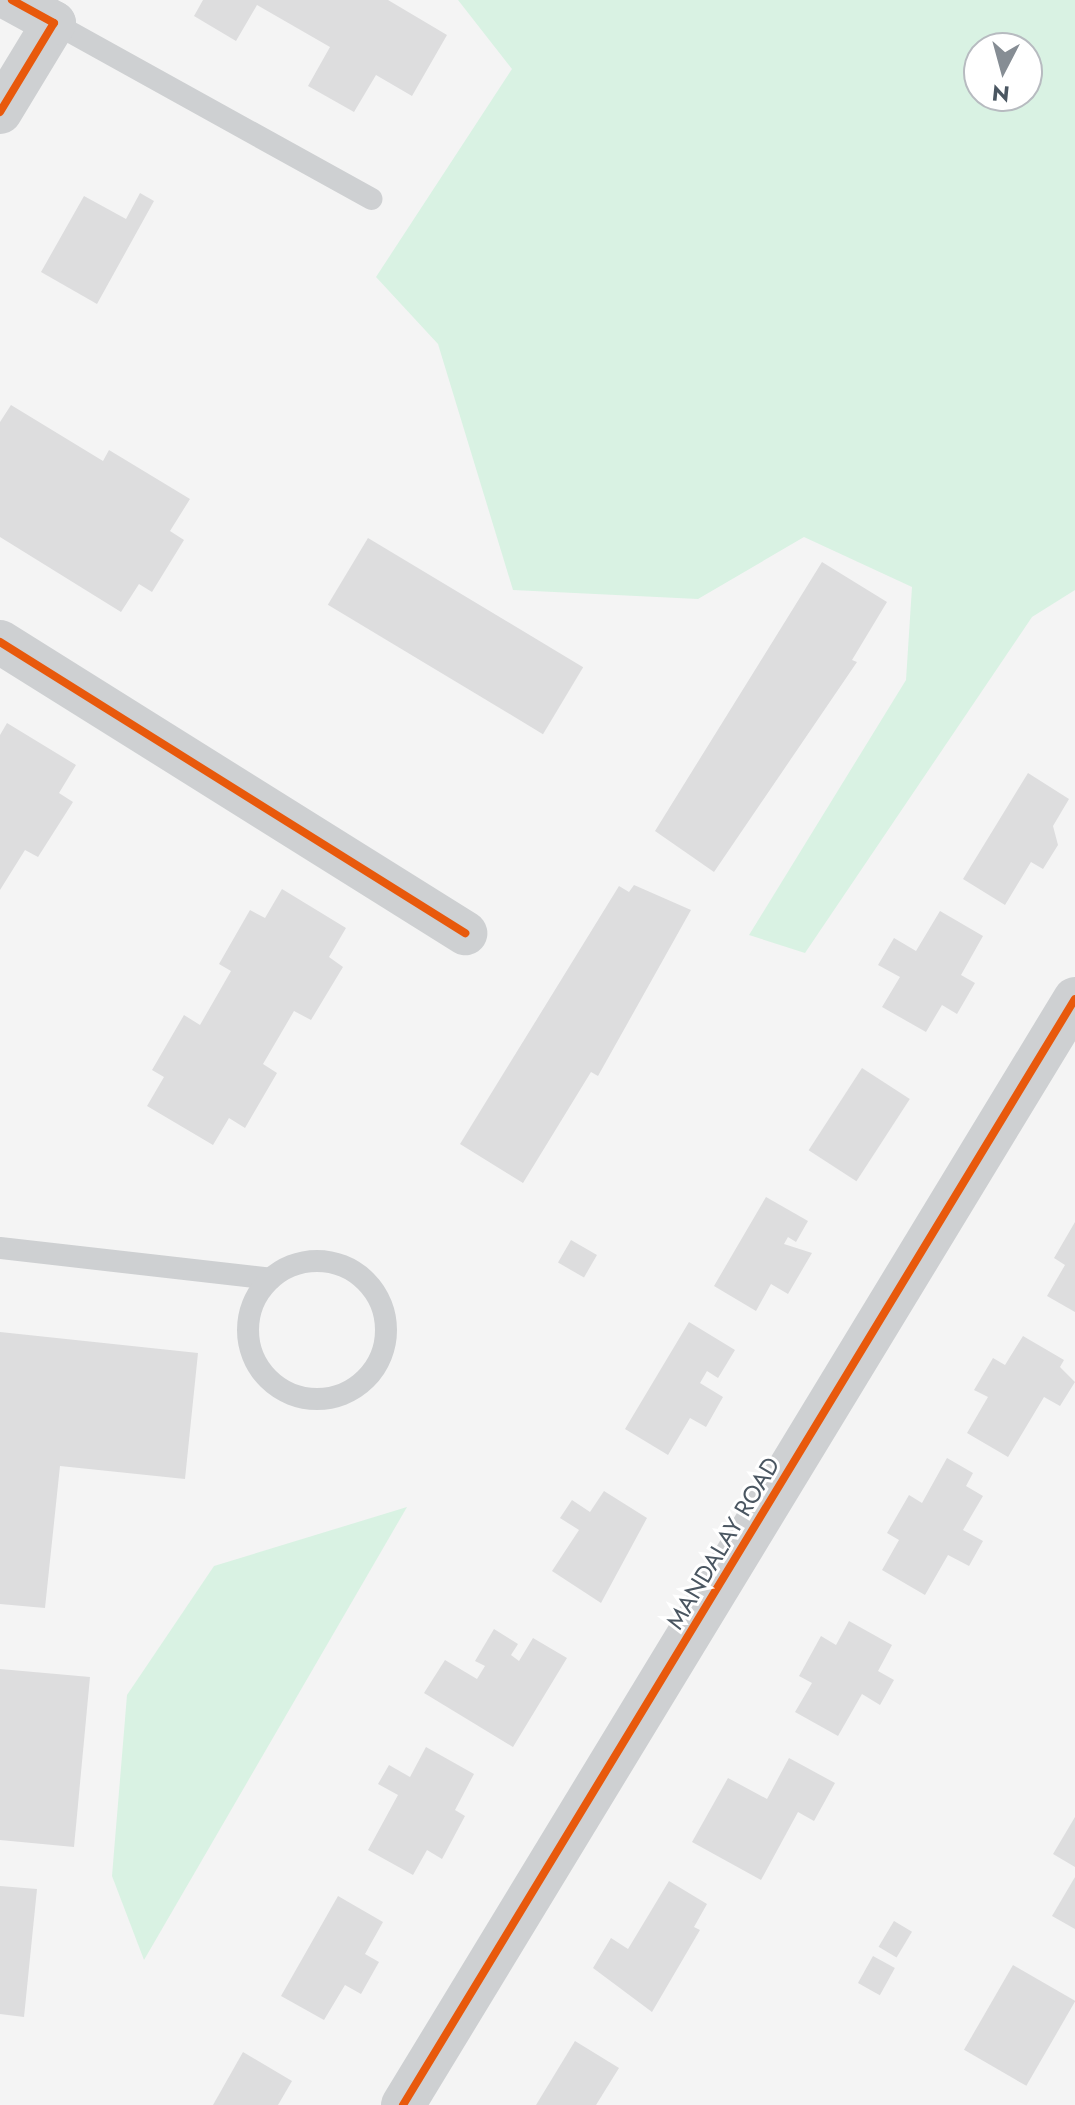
<!DOCTYPE html>
<style>
body{margin:0}
#map{position:relative;width:1075px;height:2105px;overflow:hidden;background:#f4f4f4;font-family:Jost,sans-serif}
div>[style]{position:absolute}
.green>*{inset:0;background:#d9f2e3}
.building>*{inset:0;background:#ddddde;transform-origin:0 0}
.lane>*{height:22px;margin:-11px;padding:0 11px;transform-origin:11px;border-radius:11px;background:#ced0d2}
.lane>.ring{margin:-11px;padding:0;box-sizing:content-box;background:none;border:22px solid #ced0d2;border-radius:50%}
.street>*{height:44px;margin:-22px;padding:0 22px;transform-origin:22px;border-radius:22px;background:#ced0d2}
.cycleway>*{height:8px;margin:-4px;padding:0 4px;transform-origin:4px;border-radius:4px;background:#e8590c}
span{translate:-50% -50%;white-space:nowrap;text-align:center;line-height:1.15;-webkit-text-stroke:6px #fff;paint-order:stroke}
.street-label{font-size:24px;color:#4a5661}
.north{position:absolute;left:963px;top:32px;width:80px;height:80px;box-sizing:border-box;background:#fff;border:2px solid #b7bbc0;border-radius:50%;rotate:186deg;font-size:22px;font-weight:700;line-height:32px;text-align:center;color:#4a5661}
.north::after{content:'';display:block;margin:auto;width:28px;height:36px;background:#868d94;clip-path:polygon(50% 0,100% 100%,50% 72%,0 100%)}
</style>
<div id="map">
<div class="green">
<div style="clip-path:polygon(evenodd,458px 0,1075px 0,1075px 590px,1032px 617px,805px 953px,749px 935px,906px 680px,912px 587px,804px 537px,698px 599px,513px 590px,438px 344px,376px 277px,512px 69px,458px 0,1027px 48px,1027px 96px,979px 96px,979px 48px,1027px 48px)"></div>
<div style="clip-path:polygon(407px 1507px,144px 1960px,112px 1876px,127px 1695px,214px 1566px)"></div>
</div>
<div class="building">
<div style="clip-path:polygon(203px 0,388px 0,447px 35px,412px 96px,376px 75px,354px 112px,308px 86px,330px 47px,257px 5px,236px 41px,194px 16px)"></div>
<div style="clip-path:polygon(140px 193px,154px 201px,97px 304px,41px 272px,84px 196px,126px 219px)"></div>
<div style="clip-path:polygon(11px 405px,103px 461px,109px 450px,190px 499px,170px 531px,184px 540px,152px 592px,139px 584px,121px 612px,0 537px,0 422px)"></div>
<div style="left:368px;top:538px;width:251px;height:78px;rotate:31deg"></div>
<div style="clip-path:polygon(822px 562px,887px 602px,852px 660px,857px 662px,714px 872px,655px 831px)"></div>
<div style="clip-path:polygon(7px 723px,76px 765px,59px 793px,73px 802px,38px 857px,25px 850px,0 890px,0 735px)"></div>
<div style="clip-path:polygon(1028px 773px,1069px 799px,1053px 826px,1058px 845px,1043px 869px,1031px 862px,1005px 905px,963px 879px)"></div>
<div style="clip-path:polygon(634px 885px,691px 910px,598px 1076px,591px 1072px,523px 1183px,460px 1144px,619px 886px,629px 892px)"></div>
<div style="clip-path:polygon(282px 889px,346px 928px,329px 957px,343px 967px,311px 1020px,294px 1011px,263px 1064px,277px 1073px,245px 1128px,229px 1118px,213px 1145px,147px 1106px,164px 1077px,152px 1070px,184px 1015px,200px 1025px,231px 971px,219px 964px,250px 910px,265px 918px)"></div>
<div style="clip-path:polygon(940px 911px,983px 936px,961px 975px,975px 983px,957px 1014px,942px 1005px,926px 1032px,882px 1007px,900px 977px,878px 965px,894px 938px,916px 951px)"></div>
<div style="left:862px;top:1068px;width:57px;height:98px;rotate:33deg"></div>
<div style="clip-path:polygon(766px 1197px,808px 1221px,796px 1242px,788px 1237px,784px 1244px,812px 1253px,788px 1294px,771px 1284px,756px 1311px,714px 1286px)"></div>
<div style="clip-path:polygon(1075px 1222px,1075px 1312px,1047px 1296px,1065px 1265px,1054px 1258px)"></div>
<div style="left:571px;top:1240px;width:30px;height:26px;rotate:30deg"></div>
<div style="clip-path:polygon(689px 1322px,735px 1350px,718px 1378px,707px 1371px,700px 1383px,723px 1397px,706px 1427px,690px 1418px,668px 1455px,625px 1429px)"></div>
<div style="clip-path:polygon(0 1332px,198px 1353px,185px 1479px,60px 1466px,45px 1608px,0 1604px)"></div>
<div style="clip-path:polygon(1023px 1336px,1064px 1360px,1060px 1367px,1075px 1382px,1060px 1406px,1044px 1397px,1008px 1457px,967px 1433px,988px 1397px,974px 1390px,993px 1358px,1005px 1365px)"></div>
<div style="clip-path:polygon(947px 1458px,973px 1473px,966px 1486px,983px 1496px,963px 1530px,983px 1541px,969px 1566px,948px 1555px,925px 1595px,882px 1570px,899px 1540px,887px 1533px,909px 1495px,922px 1503px)"></div>
<div style="clip-path:polygon(604px 1491px,647px 1518px,601px 1603px,552px 1571px,579px 1530px,560px 1518px,572px 1500px,590px 1512px)"></div>
<div style="clip-path:polygon(849px 1621px,892px 1645px,878px 1671px,894px 1680px,880px 1705px,862px 1694px,838px 1736px,795px 1712px,812px 1683px,799px 1676px,821px 1636px,836px 1645px)"></div>
<div style="clip-path:polygon(494px 1629px,518px 1644px,511px 1655px,519px 1661px,533px 1638px,567px 1658px,513px 1747px,424px 1693px,445px 1660px,477px 1679px,485px 1666px,475px 1661px)"></div>
<div style="clip-path:polygon(0 1669px,90px 1677px,74px 1847px,0 1840px)"></div>
<div style="clip-path:polygon(426px 1747px,474px 1774px,455px 1810px,465px 1816px,442px 1859px,427px 1850px,413px 1875px,368px 1850px,398px 1795px,378px 1784px,389px 1765px,410px 1777px)"></div>
<div style="clip-path:polygon(789px 1758px,835px 1783px,814px 1821px,798px 1812px,761px 1880px,692px 1842px,728px 1778px,767px 1799px)"></div>
<div style="clip-path:polygon(1075px 1817px,1075px 1867px,1053px 1854px)"></div>
<div style="clip-path:polygon(1075px 1877px,1075px 1929px,1052px 1916px)"></div>
<div style="clip-path:polygon(669px 1881px,707px 1904px,694px 1927px,700px 1930px,652px 2012px,593px 1968px,611px 1938px,628px 1949px)"></div>
<div style="clip-path:polygon(0 1886px,37px 1889px,24px 2017px,0 2014px)"></div>
<div style="clip-path:polygon(338px 1896px,383px 1922px,365px 1954px,379px 1962px,361px 1994px,345px 1985px,324px 2020px,281px 1996px)"></div>
<div style="left:894px;top:1921px;width:21px;height:30px;rotate:31deg"></div>
<div style="left:873px;top:1956px;width:25px;height:31px;rotate:29deg"></div>
<div style="left:1013px;top:1965px;width:72px;height:98px;rotate:30deg"></div>
<div style="clip-path:polygon(575px 2041px,619px 2068px,596px 2105px,536px 2105px)"></div>
<div style="clip-path:polygon(243px 2052px,292px 2081px,278px 2105px,213px 2105px)"></div>
</div>
<div class="lane">
<div style="left:54px;top:23px;width:363px;rotate:29deg"></div>
<div style="left:0;top:1248px;width:272px;rotate:6.5deg"></div>
<div class="ring" style="left:248px;top:1261px;width:116px;height:116px"></div>
</div>
<div class="street">
<div style="left:0;top:112px;width:104px;rotate:-58.8deg"></div>
<div style="left:54px;top:23px;width:48px;rotate:-151.3deg"></div>
<div style="left:0;top:642px;width:549px;rotate:32.04deg"></div>
<div style="left:403px;top:2105px;width:1294px;rotate:-58.72deg"></div>
</div>
<div class="cycleway">
<div style="left:0;top:112px;width:104px;rotate:-58.8deg"></div>
<div style="left:54px;top:23px;width:48px;rotate:-151.3deg"></div>
<div style="left:0;top:642px;width:549px;rotate:32.04deg"></div>
<div style="left:403px;top:2105px;width:1294px;rotate:-58.72deg"></div>
</div>
<div class="street-label">
<span style="left:723px;top:1543px;rotate:-59deg">MANDALAY ROAD</span>
</div>
<div class="north">N</div>
</div>
